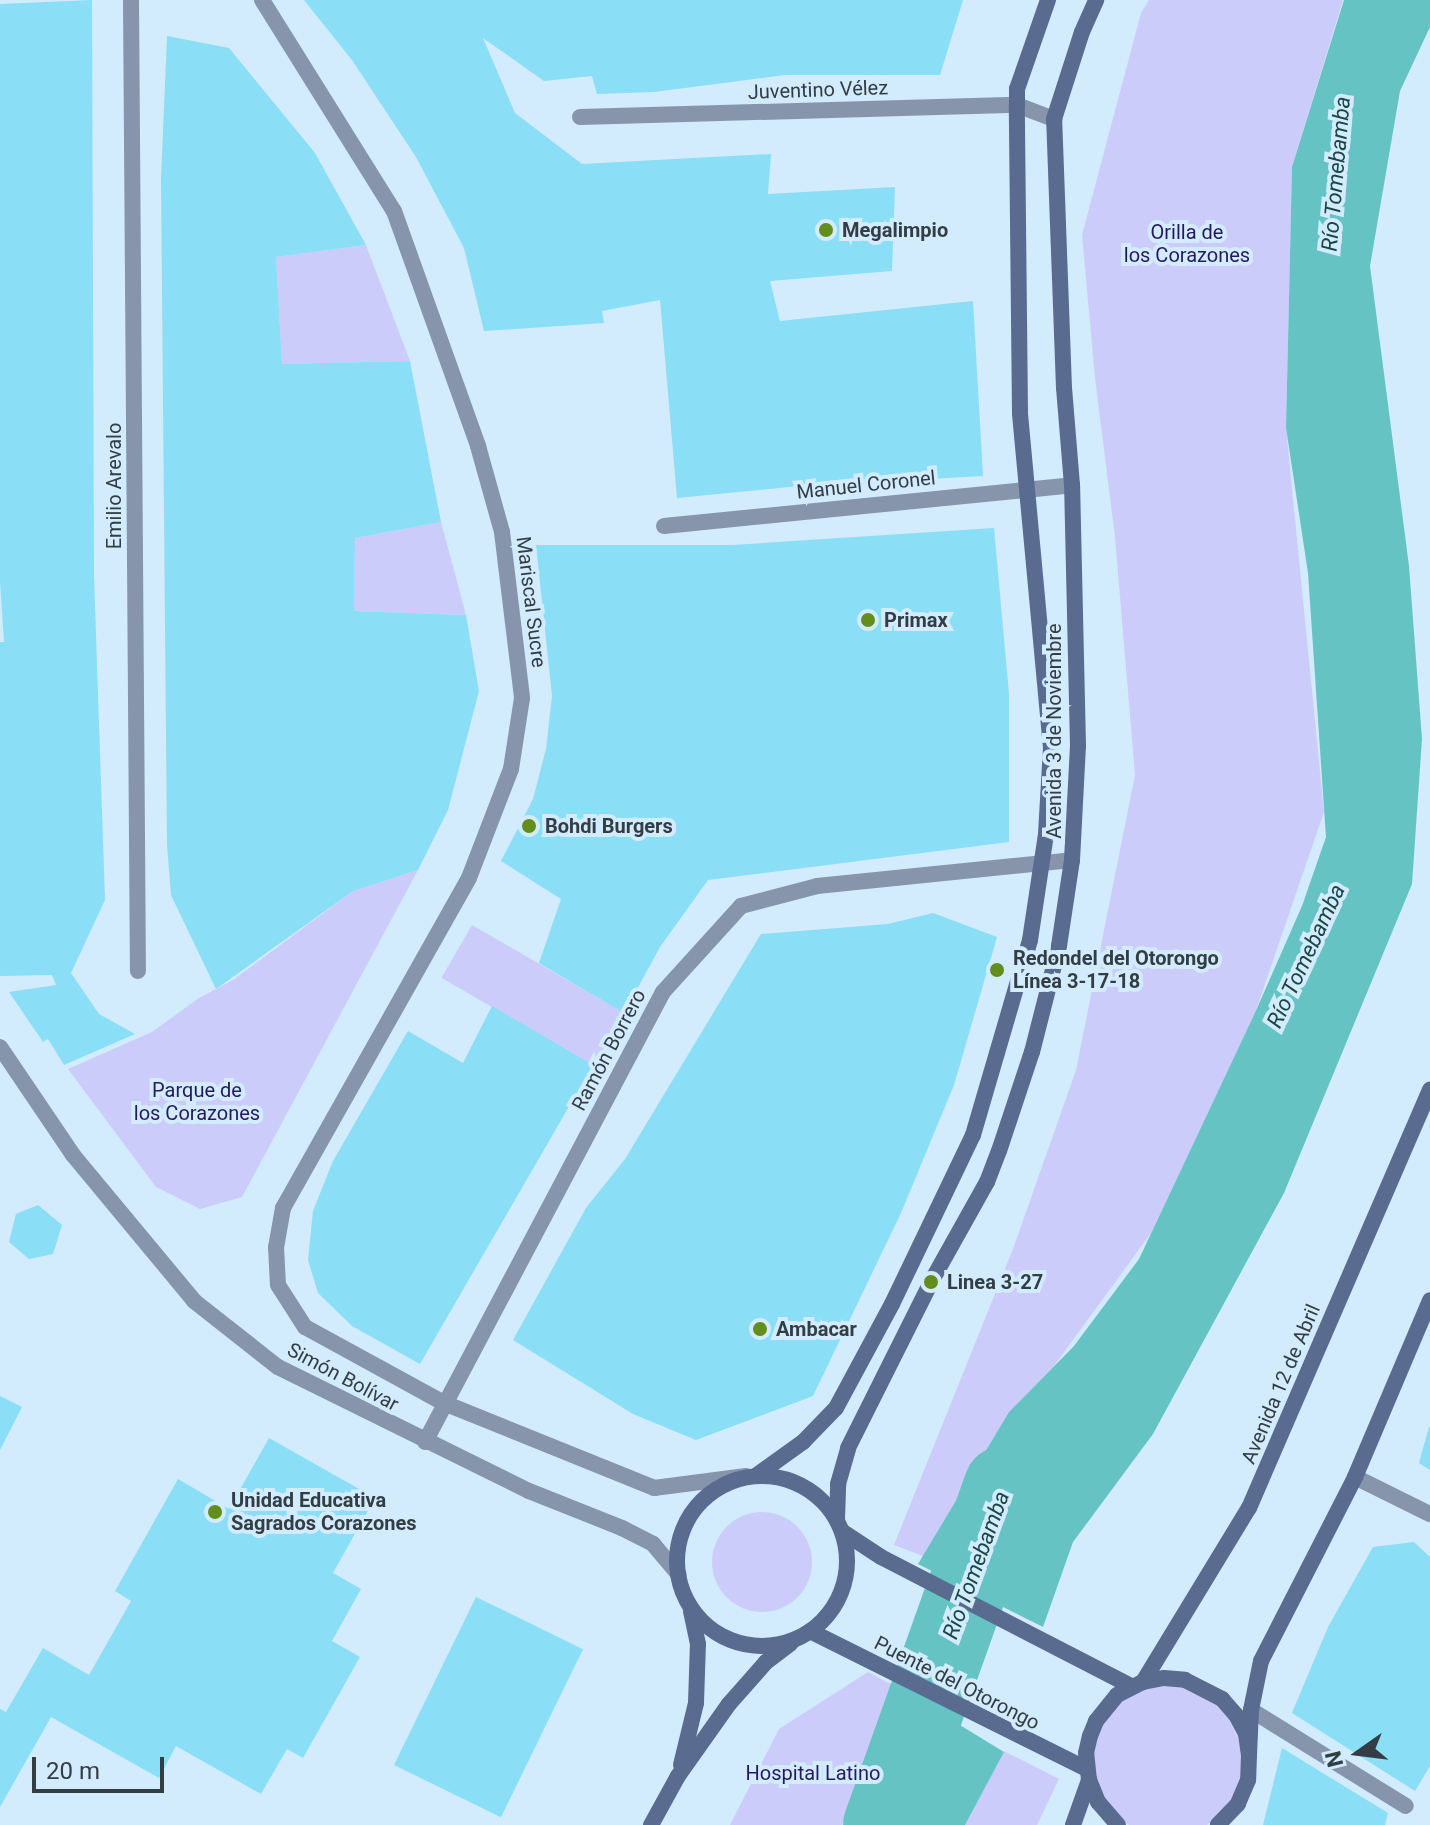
<!DOCTYPE html>
<meta charset="utf-8">
<style>
body{margin:0}
#map{position:relative;width:1430px;height:1825px;overflow:hidden;background:#d2ebfd;font-family:Roboto,sans-serif}
div>[style]{position:absolute}
.green>*{inset:0;background:#ccccfa;transform-origin:0 0}
.round{border-radius:50%}
.water>*{inset:0;background:#66c3c3}
.river>*{height:80px;margin:-40px;padding:0 40px;transform-origin:40px;border-radius:40px;background:#66c3c3}
.building>*{inset:0;background:#8adef6;transform-origin:0 0}
.street>*{height:16px;margin:-8px;padding:0 8px;transform-origin:8px;border-radius:8px;background:#8694ac}
.secondary>*{height:16px;margin:-8px;padding:0 8px;transform-origin:8px;border-radius:8px;background:#596b8f}
.secondary>.ring{margin:-8px;padding:0;box-sizing:content-box;background:none;border:16px solid #596b8f;border-radius:50%}
.dots>*{width:22px;height:22px;translate:-50% -50%;box-sizing:border-box;border:4px solid #d2ebfd;border-radius:50%}
span{translate:-50% -50%;white-space:nowrap;text-align:center;line-height:1.15;-webkit-text-stroke:8px #d2ebfd;paint-order:stroke}
.street-label{font-size:20px;color:#333d44}
.poi-label{font-size:20px;color:#333d44;font-weight:700}
.left{translate:0 -50%;text-align:left}
.park-label{font-size:20px;color:#27195f}
.water-label{font-size:22px;color:#1a4646;font-style:italic}
.north{position:absolute;left:1318px;top:1713px;width:80px;height:80px;-webkit-text-stroke:6px #d2ebfd;paint-order:stroke;rotate:256deg;font-size:22px;font-weight:700;line-height:32px;text-align:center;color:#333d44}
.north::after{content:'';display:block;margin:auto;width:28px;height:36px;background:#333d44;clip-path:polygon(50% 0,100% 100%,50% 72%,0 100%)}
.scale{position:absolute;left:32px;top:1757px;width:132px;height:36px;box-sizing:border-box;border:4px solid #333d44;border-top:0;padding-left:10px;font-size:24px;line-height:28px;white-space:nowrap;color:#333d44;-webkit-text-stroke:6px #d2ebfd;paint-order:stroke}
</style>
<div id="map">
<div class="green">
<div style="clip-path:polygon(1149px 0,1343px 0,1292px 167px,1286px 428px,1324px 812px,1254px 1016px,1151px 1233px,1054px 1366px,1009px 1412px,923px 1556px,894px 1545px,1013px 1249px,1076px 1070px,1135px 775px,1115px 537px,1095px 378px,1082px 235px,1141px 13px)"></div>
<div style="clip-path:polygon(366px 245px,410px 361px,282px 364px,276px 257px)"></div>
<div style="clip-path:polygon(441px 522px,466px 615px,354px 611px,355px 538px)"></div>
<div style="clip-path:polygon(418px 870px,242px 1197px,200px 1209px,156px 1187px,68px 1069px,152px 1032px,199px 998px,233px 980px,353px 891px)"></div>
<div style="left:472px;top:925px;width:176px;height:61px;rotate:30deg"></div>
<div class="round" style="left:712px;top:1512px;width:100px;height:100px"></div>
<div style="clip-path:polygon(868px 1672px,909px 1694px,842px 1825px,730px 1825px,779px 1729px)"></div>
<div style="clip-path:polygon(1168px 1684px,1188px 1687px,1223px 1708px,1242px 1745px,1243px 1766px,1238px 1786px,1230px 1805px,1207px 1825px,1129px 1825px,1119px 1819px,1096px 1785px,1093px 1744px,1100px 1725px,1128px 1695px,1147px 1686px)"></div>
<div style="clip-path:polygon(1004px 1751px,1059px 1779px,1037px 1825px,965px 1825px)"></div>
</div>
<div class="water">
<div style="clip-path:polygon(1344px 0,1430px 0,1430px 27px,1400px 91px,1370px 266px,1409px 566px,1422px 739px,1412px 884px,1284px 1193px,1153px 1434px,1073px 1542px,1043px 1627px,918px 1564px,1009px 1412px,1074px 1346px,1139px 1259px,1254px 1015px,1302px 906px,1326px 837px,1308px 573px,1286px 428px,1292px 167px)"></div>
<div style="clip-path:polygon(909px 1694px,1004px 1752px,965px 1825px,847px 1825px)"></div>
</div>
<div class="river">
<div style="left:883px;top:1825px;width:360px;rotate:-70.4deg"></div>
</div>
<div class="building">
<div style="clip-path:polygon(92px 0,94px 576px,105px 900px,71px 973px,99px 1014px,135px 1034px,64px 1065px,48px 1039px,43px 1042px,9px 992px,56px 985px,52px 975px,0 976px,0 642px,4px 642px,0 581px,0 4px)"></div>
<div style="clip-path:polygon(304px 0,963px 0,940px 75px,785px 75px,654px 92px,597px 94px,592px 76px,544px 81px,483px 38px,515px 113px,582px 164px,771px 154px,768px 194px,895px 187px,892px 271px,770px 281px,780px 321px,973px 301px,983px 476px,799px 486px,677px 498px,660px 300px,602px 311px,604px 323px,484px 331px,464px 248px,416px 157px,352px 60px)"></div>
<div style="clip-path:polygon(167px 36px,229px 48px,315px 153px,366px 245px,276px 257px,282px 364px,410px 361px,441px 522px,355px 538px,354px 611px,466px 615px,479px 691px,448px 810px,418px 870px,353px 891px,216px 989px,171px 895px,167px 845px,161px 179px)"></div>
<div style="clip-path:polygon(994px 528px,1009px 694px,1009px 842px,708px 880px,660px 947px,624px 1013px,539px 963px,561px 899px,501px 861px,533px 799px,546px 749px,552px 696px,536px 545px,733px 545px)"></div>
<div style="clip-path:polygon(933px 913px,997px 937px,954px 1085px,901px 1213px,813px 1396px,696px 1440px,633px 1414px,513px 1340px,586px 1208px,625px 1159px,761px 934px,888px 924px)"></div>
<div style="clip-path:polygon(492px 1006px,593px 1065px,420px 1364px,352px 1326px,318px 1293px,308px 1260px,313px 1211px,333px 1161px,408px 1031px,463px 1063px)"></div>
<div style="clip-path:polygon(38px 1205px,62px 1225px,53px 1254px,29px 1259px,9px 1242px,16px 1214px)"></div>
<div style="clip-path:polygon(0 1396px,22px 1407px,0 1450px)"></div>
<div style="clip-path:polygon(1429px 1427px,1430px 1427px,1430px 1470px,1419px 1463px)"></div>
<div style="clip-path:polygon(269px 1438px,375px 1498px,333px 1573px,361px 1589px,332px 1641px,360px 1657px,303px 1758px,287px 1749px,261px 1794px,176px 1746px,159px 1778px,51px 1717px,0 1807px,0 1709px,6px 1712px,43px 1648px,89px 1675px,131px 1601px,115px 1591px,178px 1479px,229px 1509px)"></div>
<div style="clip-path:polygon(1414px 1542px,1430px 1557px,1430px 1766px,1415px 1791px,1292px 1713px,1328px 1627px,1373px 1547px)"></div>
<div style="left:476px;top:1597px;width:119px;height:187px;rotate:26deg"></div>
<div style="clip-path:polygon(1282px 1748px,1388px 1813px,1385px 1825px,1263px 1825px)"></div>
</div>
<div class="street">
<div style="left:131px;top:0;width:971px;rotate:89.59deg"></div>
<div style="left:262px;top:0;width:249px;rotate:58deg"></div>
<div style="left:394px;top:211px;width:250px;rotate:70.3deg"></div>
<div style="left:478px;top:446px;width:89px;rotate:74.4deg"></div>
<div style="left:502px;top:532px;width:167px;rotate:83.1deg"></div>
<div style="left:522px;top:698px;width:72px;rotate:98.8deg"></div>
<div style="left:511px;top:769px;width:117px;rotate:111.1deg"></div>
<div style="left:469px;top:878px;width:379px;rotate:119.4deg"></div>
<div style="left:283px;top:1208px;width:40px;rotate:100deg"></div>
<div style="left:276px;top:1247px;width:38px;rotate:87deg"></div>
<div style="left:278px;top:1285px;width:50px;rotate:57.3deg"></div>
<div style="left:305px;top:1327px;width:158px;rotate:28.7deg"></div>
<div style="left:444px;top:1403px;width:227px;rotate:22deg"></div>
<div style="left:654px;top:1488px;width:93px;rotate:-7.4deg"></div>
<div style="left:580px;top:117px;width:437px;rotate:-1.6deg"></div>
<div style="left:1017px;top:105px;width:40px;rotate:21deg"></div>
<div style="left:664px;top:526px;width:410px;rotate:-5.7deg"></div>
<div style="left:0;top:1047px;width:130px;rotate:55.9deg"></div>
<div style="left:73px;top:1155px;width:190px;rotate:50.3deg"></div>
<div style="left:194px;top:1301px;width:107px;rotate:38.2deg"></div>
<div style="left:278px;top:1367px;width:280px;rotate:26.3deg"></div>
<div style="left:529px;top:1491px;width:100px;rotate:21.7deg"></div>
<div style="left:622px;top:1528px;width:35px;rotate:27deg"></div>
<div style="left:653px;top:1544px;width:40px;rotate:50deg"></div>
<div style="left:425px;top:1442px;width:509px;rotate:-62.13deg"></div>
<div style="left:663px;top:992px;width:116px;rotate:-47.8deg"></div>
<div style="left:741px;top:906px;width:79px;rotate:-14.7deg"></div>
<div style="left:817px;top:886px;width:256px;rotate:-5.8deg"></div>
<div style="left:1355px;top:1477px;width:84px;rotate:26.3deg"></div>
<div style="left:1251px;top:1710px;width:182px;rotate:31.8deg"></div>
</div>
<div class="secondary">
<div style="left:757px;top:1475px;width:57px;rotate:-35.7deg"></div>
<div style="left:803px;top:1442px;width:47px;rotate:-45.9deg"></div>
<div style="left:836px;top:1408px;width:118px;rotate:-61.7deg"></div>
<div style="left:892px;top:1304px;width:187px;rotate:-64.4deg"></div>
<div style="left:973px;top:1135px;width:203px;rotate:-73.7deg"></div>
<div style="left:1030px;top:940px;width:107px;rotate:-81.4deg"></div>
<div style="left:1046px;top:834px;width:86px;rotate:-86.7deg"></div>
<div style="left:1051px;top:748px;width:336px;rotate:-95.3deg"></div>
<div style="left:1020px;top:413px;width:308px;rotate:-90.6deg"></div>
<div style="left:1017px;top:105px;width:16px;rotate:-90deg"></div>
<div style="left:1017px;top:89px;width:94px;rotate:-70.8deg"></div>
<div class="ring" style="left:677px;top:1476px;width:154px;height:154px"></div>
<div style="left:837px;top:1519px;width:35px;rotate:-88deg"></div>
<div style="left:838px;top:1484px;width:37px;rotate:-74deg"></div>
<div style="left:848px;top:1448px;width:186px;rotate:-63.4deg"></div>
<div style="left:931px;top:1282px;width:115px;rotate:-60.8deg"></div>
<div style="left:987px;top:1182px;width:33px;rotate:-69deg"></div>
<div style="left:999px;top:1151px;width:104px;rotate:-71.6deg"></div>
<div style="left:1032px;top:1052px;width:109px;rotate:-75.7deg"></div>
<div style="left:1059px;top:946px;width:87px;rotate:-81.4deg"></div>
<div style="left:1072px;top:860px;width:114px;rotate:-87deg"></div>
<div style="left:1078px;top:746px;width:261px;rotate:-91.3deg"></div>
<div style="left:1072px;top:485px;width:97px;rotate:-94.7deg"></div>
<div style="left:1064px;top:388px;width:269px;rotate:-92.1deg"></div>
<div style="left:1054px;top:119px;width:91px;rotate:-72.2deg"></div>
<div style="left:1082px;top:32px;width:35px;rotate:-66deg"></div>
<div style="left:843px;top:1532px;width:45px;rotate:33.3deg"></div>
<div style="left:881px;top:1557px;width:281px;rotate:27.3deg"></div>
<div style="left:810px;top:1631px;width:309px;rotate:26.5deg"></div>
<div style="left:1143px;top:1682px;width:204px;rotate:-58.7deg"></div>
<div style="left:1249px;top:1508px;width:456px;rotate:-66.6deg"></div>
<div style="left:1249px;top:1755px;width:45px;rotate:-87.5deg"></div>
<div style="left:1251px;top:1710px;width:50px;rotate:-78.5deg"></div>
<div style="left:1261px;top:1661px;width:207px;rotate:-62.9deg"></div>
<div style="left:1355px;top:1477px;width:192px;rotate:-67deg"></div>
<div style="left:681px;top:1765px;width:64px;rotate:-76.4deg"></div>
<div style="left:696px;top:1703px;width:59px;rotate:-88.1deg"></div>
<div style="left:698px;top:1644px;width:34px;rotate:-102deg"></div>
<div style="left:651px;top:1825px;width:56px;rotate:-61.1deg"></div>
<div style="left:678px;top:1776px;width:88px;rotate:-54.7deg"></div>
<div style="left:729px;top:1704px;width:56px;rotate:-48.6deg"></div>
<div style="left:766px;top:1662px;width:31px;rotate:-37deg"></div>
<div style="left:1073px;top:1825px;width:48px;rotate:-70.4deg"></div>
<div style="left:1118px;top:1825px;width:30px;rotate:-131deg"></div>
<div style="left:1098px;top:1802px;width:24px;rotate:-112deg"></div>
<div style="left:1089px;top:1780px;width:27px;rotate:-96deg"></div>
<div style="left:1086px;top:1753px;width:17px;rotate:-77deg"></div>
<div style="left:1090px;top:1736px;width:16px;rotate:-68deg"></div>
<div style="left:1096px;top:1721px;width:33px;rotate:-51deg"></div>
<div style="left:1117px;top:1695px;width:29px;rotate:-27deg"></div>
<div style="left:1143px;top:1682px;width:21px;rotate:-11deg"></div>
<div style="left:1164px;top:1678px;width:21px;rotate:5deg"></div>
<div style="left:1185px;top:1680px;width:42px;rotate:27.2deg"></div>
<div style="left:1222px;top:1699px;width:21px;rotate:49deg"></div>
<div style="left:1236px;top:1715px;width:21px;rotate:62deg"></div>
<div style="left:1246px;top:1734px;width:21px;rotate:82deg"></div>
<div style="left:1249px;top:1755px;width:25px;rotate:92deg"></div>
<div style="left:1248px;top:1780px;width:26px;rotate:113deg"></div>
<div style="left:1238px;top:1804px;width:29px;rotate:134deg"></div>
</div>
<div class="dots">
<div style="left:826px;top:230px;background:#638d1c"></div>
<div style="left:868px;top:620px;background:#638d1c"></div>
<div style="left:529px;top:826px;background:#638d1c"></div>
<div style="left:997px;top:970px;background:#638d1c"></div>
<div style="left:931px;top:1282px;background:#638d1c"></div>
<div style="left:760px;top:1329px;background:#638d1c"></div>
<div style="left:215px;top:1512px;background:#638d1c"></div>
</div>
<div class="street-label">
<span style="left:818px;top:90px;rotate:-2deg">Juventino Vélez</span>
<span style="left:866px;top:485px;rotate:-6deg">Manuel Coronel</span>
<span style="left:114px;top:486px;rotate:-90deg">Emilio Arevalo</span>
<span style="left:531px;top:602px;rotate:83deg">Mariscal Sucre</span>
<span style="left:1054px;top:731px;rotate:-90deg">Avenida 3 de Noviembre</span>
<span style="left:609px;top:1050px;rotate:-62deg">Ramón Borrero</span>
<span style="left:343px;top:1377px;rotate:28deg">Simón Bolívar</span>
<span style="left:1281px;top:1384px;rotate:-67deg">Avenida 12 de Abril</span>
<span style="left:957px;top:1683px;rotate:27deg">Puente del Otorongo</span>
</div>
<div class="poi-label">
<span class="left" style="left:842px;top:230px">Megalimpio</span>
<span class="left" style="left:884px;top:620px">Primax</span>
<span class="left" style="left:545px;top:826px">Bohdi Burgers</span>
<span class="left" style="left:1013px;top:970px">Redondel del Otorongo<br>Línea 3-17-18</span>
<span class="left" style="left:947px;top:1282px">Linea 3-27</span>
<span class="left" style="left:776px;top:1329px">Ambacar</span>
<span class="left" style="left:231px;top:1512px">Unidad Educativa<br>Sagrados Corazones</span>
</div>
<div class="park-label">
<span style="left:1187px;top:244px">Orilla de<br>los Corazones</span>
<span style="left:197px;top:1102px">Parque de<br>los Corazones</span>
<span style="left:813px;top:1773px">Hospital Latino</span>
</div>
<div class="water-label">
<span style="left:1336px;top:174px;rotate:-85deg">Río Tomebamba</span>
<span style="left:1306px;top:956px;rotate:-65deg">Río Tomebamba</span>
<span style="left:976px;top:1565px;rotate:-70deg">Río Tomebamba</span>
</div>
<div class="north">N</div>
<div class="scale">20 m</div>
</div>
